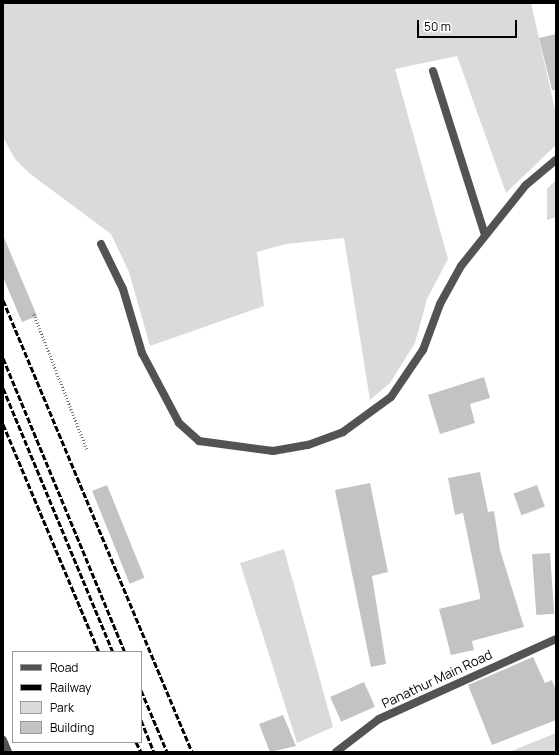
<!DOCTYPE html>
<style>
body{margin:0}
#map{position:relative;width:559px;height:755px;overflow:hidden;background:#fff;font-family:Manrope,sans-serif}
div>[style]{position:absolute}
.green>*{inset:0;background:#dadada}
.building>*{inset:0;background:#c3c3c3;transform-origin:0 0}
.path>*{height:2.5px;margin-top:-1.25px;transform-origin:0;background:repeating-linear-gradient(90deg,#757575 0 1px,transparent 0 3px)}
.minor>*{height:8px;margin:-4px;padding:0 4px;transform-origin:4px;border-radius:4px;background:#535353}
.tertiary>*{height:8px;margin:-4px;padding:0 4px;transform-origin:4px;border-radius:4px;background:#535353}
.rail>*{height:3px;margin-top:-1.5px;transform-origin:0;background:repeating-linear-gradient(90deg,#000 0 6px,transparent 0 8px)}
span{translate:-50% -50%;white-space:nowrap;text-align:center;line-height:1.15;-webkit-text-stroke:3px #fff;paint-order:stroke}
.street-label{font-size:13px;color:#000}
.frame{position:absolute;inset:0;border:4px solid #000;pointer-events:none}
.legend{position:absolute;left:12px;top:651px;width:130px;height:92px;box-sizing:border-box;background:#fff;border:1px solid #999;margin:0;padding:5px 7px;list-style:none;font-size:12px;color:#000}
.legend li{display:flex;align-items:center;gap:8px;height:20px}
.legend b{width:20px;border:1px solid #999}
.scale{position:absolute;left:417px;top:20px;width:100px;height:18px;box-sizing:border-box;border:2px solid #000;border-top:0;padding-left:5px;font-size:12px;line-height:14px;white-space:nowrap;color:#000;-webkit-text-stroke:3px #fff;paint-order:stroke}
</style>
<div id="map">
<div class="green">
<div style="clip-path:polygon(3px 3px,531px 3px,556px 114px,556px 145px,506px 193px,457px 56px,395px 69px,448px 259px,427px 299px,415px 343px,390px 383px,370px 400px,344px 238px,286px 244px,257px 252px,264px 306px,150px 346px,129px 272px,111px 234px,29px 173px,15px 159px,3px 137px)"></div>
<div style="clip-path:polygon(556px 180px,556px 217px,547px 220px,547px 189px)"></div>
<div style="clip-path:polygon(284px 549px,333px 727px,297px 743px,240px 563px)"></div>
<div style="clip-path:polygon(556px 733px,556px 752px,509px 752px)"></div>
</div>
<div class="building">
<div style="clip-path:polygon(556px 34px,556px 90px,552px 90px,539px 38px)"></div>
<div style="clip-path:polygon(3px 235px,37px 316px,22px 322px,3px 277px)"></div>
<div style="clip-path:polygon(484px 377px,490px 398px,470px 404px,475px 423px,440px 434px,428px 395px)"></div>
<div style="clip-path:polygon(480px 472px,488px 512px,494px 511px,500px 550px,524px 627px,472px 641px,474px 650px,451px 655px,439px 609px,480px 599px,480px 596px,463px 513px,455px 515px,448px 478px)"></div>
<div style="clip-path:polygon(370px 483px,388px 572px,372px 576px,386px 664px,371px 667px,335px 490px)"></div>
<div style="left:107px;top:485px;width:100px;height:16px;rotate:68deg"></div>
<div style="left:537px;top:485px;width:23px;height:25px;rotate:70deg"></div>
<div style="left:550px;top:553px;width:61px;height:18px;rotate:86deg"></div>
<div style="clip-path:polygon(533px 657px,545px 683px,552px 680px,556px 691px,556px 720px,492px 745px,468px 685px)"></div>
<div style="left:364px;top:682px;width:27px;height:37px;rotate:66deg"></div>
<div style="clip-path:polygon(283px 715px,296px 746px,270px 752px,259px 724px)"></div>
</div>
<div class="path">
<div style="left:34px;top:314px;width:145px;rotate:68.6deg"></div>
</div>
<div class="minor">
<div style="left:433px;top:71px;width:172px;rotate:72.4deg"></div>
<div style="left:101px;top:244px;width:50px;rotate:63.9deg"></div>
<div style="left:123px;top:289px;width:67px;rotate:73.5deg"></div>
<div style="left:142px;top:353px;width:79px;rotate:62.1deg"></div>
<div style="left:179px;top:423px;width:27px;rotate:42deg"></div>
<div style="left:199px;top:441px;width:75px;rotate:7.7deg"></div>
<div style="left:273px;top:451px;width:36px;rotate:-10deg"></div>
<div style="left:308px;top:445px;width:37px;rotate:-20deg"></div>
<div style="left:343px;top:432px;width:59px;rotate:-36.1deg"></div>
<div style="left:391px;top:397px;width:57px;rotate:-55.8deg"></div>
<div style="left:423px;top:350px;width:49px;rotate:-69.7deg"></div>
<div style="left:440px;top:304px;width:43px;rotate:-61.1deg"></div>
<div style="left:461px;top:266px;width:104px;rotate:-51.3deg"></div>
<div style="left:526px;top:185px;width:39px;rotate:-40deg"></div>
<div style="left:3px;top:740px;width:13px;rotate:67deg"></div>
</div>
<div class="tertiary">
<div style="left:336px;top:752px;width:54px;rotate:-37.5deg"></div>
<div style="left:379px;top:719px;width:194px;rotate:-24.3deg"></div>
</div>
<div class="rail">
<div style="left:3px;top:300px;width:490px;rotate:67.3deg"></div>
<div style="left:3px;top:358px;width:318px;rotate:67.5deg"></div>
<div style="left:3px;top:388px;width:286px;rotate:67.4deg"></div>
<div style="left:3px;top:424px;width:247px;rotate:67.2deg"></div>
<div style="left:141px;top:690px;width:67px;rotate:67.2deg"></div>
<div style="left:141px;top:720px;width:35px;rotate:68deg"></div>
<div style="left:136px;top:742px;width:11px;rotate:63deg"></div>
</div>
<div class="street-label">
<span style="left:437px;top:679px;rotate:-25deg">Panathur Main Road</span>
</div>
<div class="frame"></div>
<ul class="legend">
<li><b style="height:5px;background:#535353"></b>Road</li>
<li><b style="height:5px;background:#000"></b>Railway</li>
<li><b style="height:11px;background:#dadada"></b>Park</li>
<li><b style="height:11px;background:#c3c3c3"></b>Building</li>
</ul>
<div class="scale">50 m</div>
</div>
